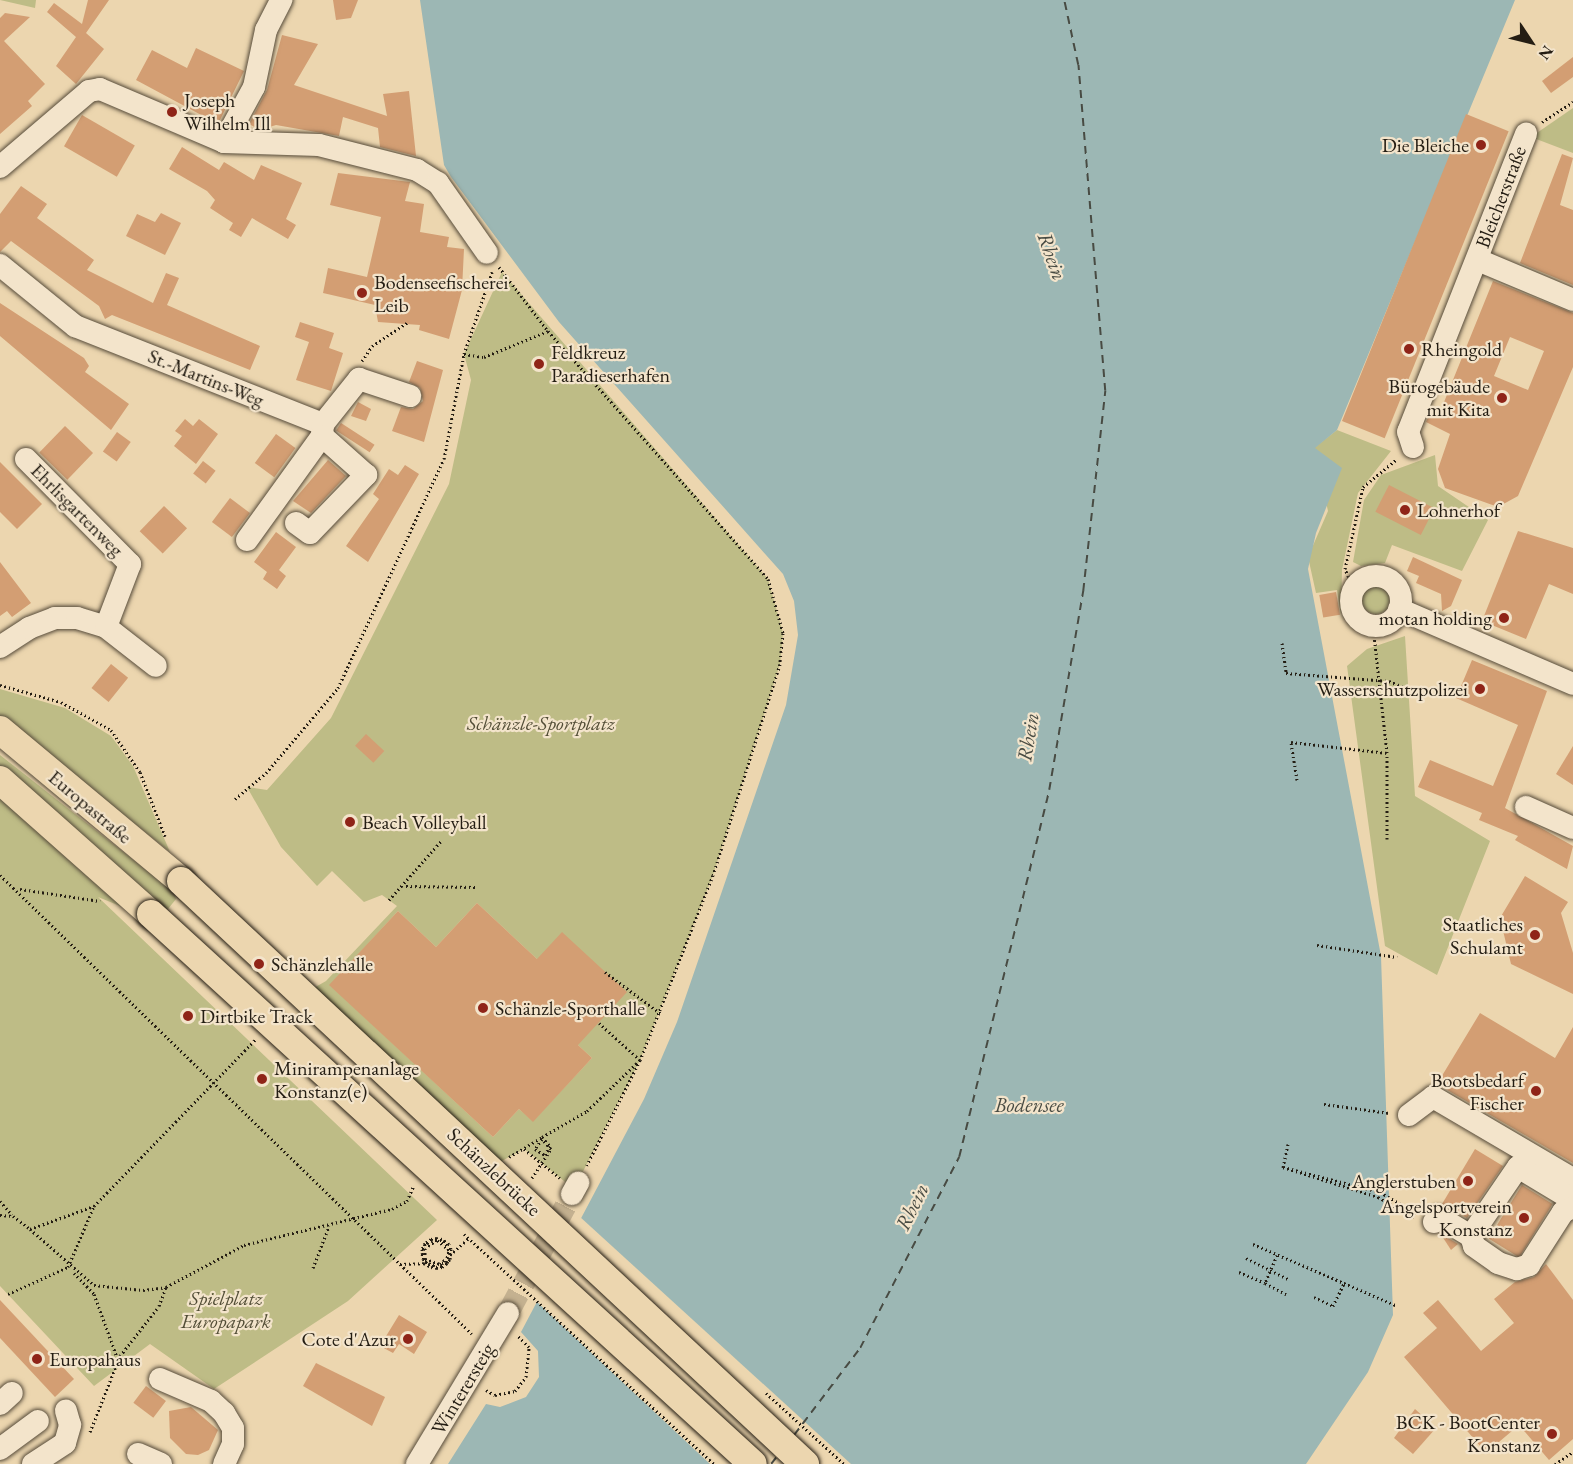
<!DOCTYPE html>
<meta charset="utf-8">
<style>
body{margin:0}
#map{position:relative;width:1573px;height:1464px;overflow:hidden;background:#ecd6af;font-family:"EB Garamond",serif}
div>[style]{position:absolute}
.green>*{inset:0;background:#bebc86}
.round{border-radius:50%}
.water>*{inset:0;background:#9cb7b4}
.pier>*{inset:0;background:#ecd6af}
.ferry>*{height:1.5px;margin-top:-0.75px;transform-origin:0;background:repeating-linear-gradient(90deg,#484b43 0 8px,transparent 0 14px)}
.building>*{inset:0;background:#d39e73;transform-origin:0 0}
.minor-tunnel>*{height:22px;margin-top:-11px;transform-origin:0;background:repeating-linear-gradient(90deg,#c4b190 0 22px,transparent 0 33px)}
.path>*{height:3px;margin-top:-1.5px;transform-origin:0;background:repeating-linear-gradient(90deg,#241d13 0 1.5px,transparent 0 4.5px)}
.roads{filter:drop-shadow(0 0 2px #564b3a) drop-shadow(0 0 2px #564b3a)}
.minor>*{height:22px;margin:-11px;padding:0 11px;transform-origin:11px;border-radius:11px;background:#f3e4cb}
.minor>.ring{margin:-11px;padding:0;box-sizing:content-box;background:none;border:22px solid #f3e4cb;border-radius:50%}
.major>*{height:28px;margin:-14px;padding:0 14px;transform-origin:14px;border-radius:14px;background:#ecd6af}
.path-bridge>*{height:3px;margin-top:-1.5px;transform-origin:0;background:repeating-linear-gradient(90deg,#241d13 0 1.5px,transparent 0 4.5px)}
.bridges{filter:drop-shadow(0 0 2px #241d13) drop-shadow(0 0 2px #241d13)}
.major-bridge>*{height:28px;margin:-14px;padding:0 14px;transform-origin:14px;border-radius:14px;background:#ecd6af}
.dots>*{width:16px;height:16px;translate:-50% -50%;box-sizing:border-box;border:3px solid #f3e4cb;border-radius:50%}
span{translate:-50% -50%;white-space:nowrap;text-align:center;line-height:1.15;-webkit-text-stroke:4.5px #f3e4cb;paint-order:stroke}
.poi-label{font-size:20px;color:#241d13}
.left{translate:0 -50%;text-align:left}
.right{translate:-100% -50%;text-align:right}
.street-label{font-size:20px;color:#241d13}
.park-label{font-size:20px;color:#524d36;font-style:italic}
.water-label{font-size:21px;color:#484b43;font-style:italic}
.north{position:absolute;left:1501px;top:12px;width:60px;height:60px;-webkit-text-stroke:4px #f3e4cb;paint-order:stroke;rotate:125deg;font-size:16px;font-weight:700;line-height:24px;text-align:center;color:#241d13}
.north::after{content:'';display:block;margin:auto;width:21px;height:27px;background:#241d13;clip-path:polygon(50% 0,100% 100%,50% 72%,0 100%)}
</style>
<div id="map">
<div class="green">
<div style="clip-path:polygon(0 0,36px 0,35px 8px)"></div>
<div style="clip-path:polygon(1573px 108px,1573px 153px,1531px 137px)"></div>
<div style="clip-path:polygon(evenodd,502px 272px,768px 579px,783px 633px,780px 664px,713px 875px,640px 1060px,574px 1189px,524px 1149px,500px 1162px,312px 989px,326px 981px,397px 906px,382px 895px,364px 902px,332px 871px,317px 886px,281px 847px,247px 787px,267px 790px,331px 718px,449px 484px,471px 380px,464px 354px,502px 272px,477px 903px,537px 959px,578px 1045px,592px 1058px,533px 1121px,519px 1109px,493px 1137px,330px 985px,398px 911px,436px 947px,477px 903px)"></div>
<div style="clip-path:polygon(1337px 430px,1391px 451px,1358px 493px,1342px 570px,1341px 615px,1337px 590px,1316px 593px,1308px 557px,1328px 511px,1314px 448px)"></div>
<div style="clip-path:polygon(1435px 455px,1438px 486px,1488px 520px,1462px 571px,1392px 545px,1385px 563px,1361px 566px,1353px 562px,1364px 500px,1381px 475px)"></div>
<div class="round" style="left:1362px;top:586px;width:28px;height:28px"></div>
<div style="clip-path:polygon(1405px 636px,1415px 796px,1490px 841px,1437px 975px,1385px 946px,1347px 666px,1367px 649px)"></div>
<div style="clip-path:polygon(0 689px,65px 708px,111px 736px,133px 766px,170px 852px,0 716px)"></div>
<div style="clip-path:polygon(0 755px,173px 891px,176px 899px,168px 909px,158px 907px,0 766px)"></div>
<div style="clip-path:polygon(0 793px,125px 908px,98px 897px,437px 1220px,348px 1301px,214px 1389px,150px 1344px,94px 1386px,0 1286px)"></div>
</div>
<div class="water">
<div style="clip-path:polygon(420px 0,1515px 0,1337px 430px,1315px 448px,1342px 468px,1316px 533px,1308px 569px,1381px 956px,1393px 1315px,1368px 1372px,1306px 1464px,448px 1464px,486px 1404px,500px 1407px,526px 1397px,539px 1377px,538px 1351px,521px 1332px,644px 1099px,677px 1022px,786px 705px,798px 635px,794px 601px,783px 574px,559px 322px,451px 177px,444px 165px)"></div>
</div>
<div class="pier">
<div style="clip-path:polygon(579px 1216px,851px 1464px,710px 1464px,535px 1300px)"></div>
</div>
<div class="ferry">
<div style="left:794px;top:1435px;width:109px;rotate:-52.8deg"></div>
<div style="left:860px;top:1348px;width:215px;rotate:-62.6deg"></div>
<div style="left:959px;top:1157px;width:378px;rotate:-76.2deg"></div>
<div style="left:1049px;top:790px;width:202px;rotate:-80.3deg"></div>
<div style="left:1083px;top:591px;width:201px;rotate:-83.7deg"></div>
<div style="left:1105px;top:391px;width:327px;rotate:-94.7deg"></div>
<div style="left:1078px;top:65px;width:66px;rotate:-102.2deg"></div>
<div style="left:771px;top:1464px;width:11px;rotate:-52deg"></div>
</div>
<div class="building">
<div style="clip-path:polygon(88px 0,109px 0,86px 33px,104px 49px,76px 84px,56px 66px,76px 37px,47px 12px,54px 3px,82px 24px)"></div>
<div style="clip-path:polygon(333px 0,358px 0,351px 18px,336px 20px)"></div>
<div style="clip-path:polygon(5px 13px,30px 17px,4px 41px,45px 84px,28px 101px,32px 106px,0 134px,0 18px)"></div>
<div style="clip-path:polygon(282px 35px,318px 44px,294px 85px,387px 116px,383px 94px,409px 91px,416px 156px,380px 147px,378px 128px,343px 117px,339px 136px,276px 125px,260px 130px,249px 124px,267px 90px)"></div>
<div style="clip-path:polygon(196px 48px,244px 71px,218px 124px,136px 80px,152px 50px,187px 68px)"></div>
<div style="clip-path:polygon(1573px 57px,1573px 77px,1551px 93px,1542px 81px)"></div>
<div style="left:1466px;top:114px;width:46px;height:331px;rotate:22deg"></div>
<div style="left:82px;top:115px;width:61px;height:36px;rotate:30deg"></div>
<div style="clip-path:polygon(182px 147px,219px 170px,224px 162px,254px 180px,261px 165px,302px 183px,286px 219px,296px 225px,288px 239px,252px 218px,241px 237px,229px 230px,233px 223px,210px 208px,215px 200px,207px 191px,169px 169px)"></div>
<div style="clip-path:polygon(1562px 154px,1573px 158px,1560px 205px,1573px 210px,1573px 285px,1520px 263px)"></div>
<div style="clip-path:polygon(338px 173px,410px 182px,405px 201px,424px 204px,420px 232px,449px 237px,447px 247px,464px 249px,462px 290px,449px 339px,419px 330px,420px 325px,378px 322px,375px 305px,323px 293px,328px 268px,367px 277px,381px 217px,330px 205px)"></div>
<div style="clip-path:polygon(21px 186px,47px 204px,37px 218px,94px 260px,87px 270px,153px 303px,166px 273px,179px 278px,167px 305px,260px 346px,250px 370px,112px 315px,105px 319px,99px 306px,11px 241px,0 252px,0 214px)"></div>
<div style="clip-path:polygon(161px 213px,181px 223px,165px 255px,126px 236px,137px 214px,155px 222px)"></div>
<div style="clip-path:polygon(evenodd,1493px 281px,1573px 313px,1573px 367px,1518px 496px,1498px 507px,1445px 488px,1438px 469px,1450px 434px,1426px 422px,1432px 408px,1440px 412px,1493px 281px,1510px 337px,1544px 351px,1528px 390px,1494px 376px,1510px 337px)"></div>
<div style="clip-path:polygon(0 303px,84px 358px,89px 366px,85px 372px,129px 404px,111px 430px,0 336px)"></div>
<div style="clip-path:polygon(300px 322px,334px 333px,329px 348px,343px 353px,331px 391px,296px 380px,309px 342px,295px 337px)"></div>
<div style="clip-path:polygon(417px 361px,443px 370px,424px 442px,392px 431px,401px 407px,413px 409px,423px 401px,420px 388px,409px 382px)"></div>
<div style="clip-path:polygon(358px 402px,371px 409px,366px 421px,351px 416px)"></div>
<div style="clip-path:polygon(185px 419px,193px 426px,199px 419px,218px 434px,196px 464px,174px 446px,182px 436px,175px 431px)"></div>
<div style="left:341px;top:423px;width:40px;height:9px;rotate:33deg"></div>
<div style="left:65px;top:426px;width:39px;height:37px;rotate:44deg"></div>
<div style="left:117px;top:432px;width:17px;height:24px;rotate:36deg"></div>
<div style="left:276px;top:434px;width:24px;height:36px;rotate:36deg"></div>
<div style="clip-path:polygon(328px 460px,346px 476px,311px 513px,293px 501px)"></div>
<div style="left:203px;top:461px;width:16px;height:16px;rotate:38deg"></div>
<div style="clip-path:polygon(0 462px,42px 504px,17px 529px,0 512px)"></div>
<div style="clip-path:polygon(405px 465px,419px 474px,368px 562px,346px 546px,379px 499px,373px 494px,389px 469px,398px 475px)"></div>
<div style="left:1389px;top:485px;width:51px;height:30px;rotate:27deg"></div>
<div style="left:230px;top:498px;width:25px;height:30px;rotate:37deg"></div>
<div style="left:164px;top:506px;width:32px;height:35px;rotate:44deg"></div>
<div style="clip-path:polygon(1518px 531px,1573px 548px,1573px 594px,1549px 584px,1526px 639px,1482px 621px)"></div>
<div style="clip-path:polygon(276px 532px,296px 547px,279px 570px,286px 576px,277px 589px,263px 579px,267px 572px,254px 562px)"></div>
<div style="clip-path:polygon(1413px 557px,1462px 580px,1451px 606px,1442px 611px,1441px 594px,1416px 583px,1419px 576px,1407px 571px)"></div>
<div style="clip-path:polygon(0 562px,31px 603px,12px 617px,7px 611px,0 616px)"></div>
<div style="left:1336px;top:592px;width:23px;height:17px;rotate:80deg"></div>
<div style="clip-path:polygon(1472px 660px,1547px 691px,1505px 808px,1573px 846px,1567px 869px,1515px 840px,1518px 836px,1479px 820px,1482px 813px,1418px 787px,1430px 760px,1493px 786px,1518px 725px,1456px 698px)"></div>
<div style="left:111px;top:664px;width:22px;height:31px;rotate:39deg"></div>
<div style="left:366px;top:734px;width:25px;height:16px;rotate:43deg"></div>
<div style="clip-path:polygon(1573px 746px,1573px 785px,1556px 774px)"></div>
<div style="clip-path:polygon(1525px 876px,1568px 902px,1561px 913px,1573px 953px,1573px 994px,1511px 964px,1500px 918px)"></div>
<div style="clip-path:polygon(477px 903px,537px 959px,562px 932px,627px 992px,578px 1045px,592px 1058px,533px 1122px,519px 1109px,493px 1137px,329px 985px,398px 911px,436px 947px)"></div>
<div style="clip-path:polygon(1480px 1013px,1555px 1058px,1573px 1027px,1573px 1163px,1437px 1084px)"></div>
<div style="clip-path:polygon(1475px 1149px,1503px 1166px,1467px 1218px,1442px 1204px)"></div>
<div style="left:1522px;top:1185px;width:36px;height:63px;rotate:32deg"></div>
<div style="clip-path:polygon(1440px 1233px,1458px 1244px,1451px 1250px)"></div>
<div style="clip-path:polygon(1546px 1264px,1573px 1300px,1573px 1439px,1549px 1460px,1519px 1425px,1486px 1453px,1404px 1357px,1437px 1328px,1423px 1313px,1438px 1300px,1481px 1351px,1514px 1323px,1494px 1299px,1515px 1282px,1534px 1277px)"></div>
<div style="clip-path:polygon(0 1300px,74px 1379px,55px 1397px,0 1338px)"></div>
<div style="clip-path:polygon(399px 1315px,427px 1332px,414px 1354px,399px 1344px,393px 1353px,380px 1346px)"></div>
<div style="clip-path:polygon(316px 1363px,385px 1397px,372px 1426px,303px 1386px)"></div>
<div style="left:146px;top:1386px;width:25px;height:21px;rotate:37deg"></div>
<div style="clip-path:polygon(191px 1407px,218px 1430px,209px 1450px,198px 1455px,186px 1454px,170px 1438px,169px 1411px)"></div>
<div style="clip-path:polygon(1415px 1409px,1436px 1428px,1413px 1454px,1394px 1438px)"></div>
</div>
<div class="minor-tunnel">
<div style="left:508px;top:1313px;width:135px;rotate:-61.7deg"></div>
</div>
<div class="path">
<div style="left:1542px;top:122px;width:37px;rotate:-33deg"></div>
<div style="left:499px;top:267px;width:81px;rotate:52.6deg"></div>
<div style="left:548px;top:331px;width:332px;rotate:48.4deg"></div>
<div style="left:768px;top:579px;width:56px;rotate:74.5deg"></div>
<div style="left:783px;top:633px;width:31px;rotate:96deg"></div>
<div style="left:780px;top:664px;width:221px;rotate:107.6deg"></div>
<div style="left:713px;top:875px;width:199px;rotate:111.5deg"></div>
<div style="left:640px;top:1060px;width:118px;rotate:116.8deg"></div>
<div style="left:464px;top:354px;width:20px;rotate:9deg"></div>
<div style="left:484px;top:357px;width:69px;rotate:-22.1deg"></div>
<div style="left:362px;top:361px;width:18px;rotate:-56deg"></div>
<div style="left:372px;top:346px;width:43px;rotate:-33.7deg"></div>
<div style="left:1354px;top:589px;width:22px;rotate:-114deg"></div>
<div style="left:1345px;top:569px;width:84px;rotate:-77.6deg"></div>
<div style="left:1363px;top:487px;width:44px;rotate:-39.5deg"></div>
<div style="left:1282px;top:643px;width:30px;rotate:82deg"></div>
<div style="left:1286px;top:673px;width:103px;rotate:4.4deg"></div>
<div style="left:1389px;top:681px;width:26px;rotate:23deg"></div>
<div style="left:0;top:685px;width:63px;rotate:15.6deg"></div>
<div style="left:61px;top:702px;width:57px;rotate:29.2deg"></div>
<div style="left:111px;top:730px;width:51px;rotate:55.4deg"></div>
<div style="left:140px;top:772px;width:69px;rotate:68.7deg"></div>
<div style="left:1297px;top:780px;width:38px;rotate:-99deg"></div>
<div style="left:1291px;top:742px;width:97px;rotate:6.5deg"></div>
<div style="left:1387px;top:753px;width:128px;rotate:-96.3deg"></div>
<div style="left:235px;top:799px;width:40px;rotate:-40deg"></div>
<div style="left:266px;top:773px;width:111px;rotate:-49.7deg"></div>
<div style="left:338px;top:688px;width:252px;rotate:-65.2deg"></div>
<div style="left:444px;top:459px;width:107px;rotate:-79.2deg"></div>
<div style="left:464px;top:354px;width:87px;rotate:-71.1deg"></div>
<div style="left:1387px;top:839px;width:85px;rotate:-90deg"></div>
<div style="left:0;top:875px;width:658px;rotate:44.2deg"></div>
<div style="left:406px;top:886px;width:70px;rotate:0.8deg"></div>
<div style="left:20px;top:889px;width:81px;rotate:8.5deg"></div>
<div style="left:389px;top:900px;width:80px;rotate:-48.5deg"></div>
<div style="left:1317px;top:945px;width:81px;rotate:8.5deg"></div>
<div style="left:605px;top:972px;width:69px;rotate:36.7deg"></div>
<div style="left:1324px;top:1104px;width:66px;rotate:7.9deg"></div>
<div style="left:542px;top:1137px;width:52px;rotate:-30deg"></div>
<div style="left:587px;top:1111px;width:74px;rotate:-43.9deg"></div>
<div style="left:640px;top:1060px;width:55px;rotate:-137.9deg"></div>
<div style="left:1288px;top:1144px;width:24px;rotate:102deg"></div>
<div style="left:1283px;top:1167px;width:100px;rotate:14.5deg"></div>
<div style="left:1380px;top:1192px;width:42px;rotate:30.3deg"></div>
<div style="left:524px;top:1149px;width:46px;rotate:38.9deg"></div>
<div style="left:509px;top:1157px;width:39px;rotate:-31deg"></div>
<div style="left:542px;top:1137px;width:12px;rotate:48deg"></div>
<div style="left:550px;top:1146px;width:10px;rotate:119deg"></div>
<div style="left:1283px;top:1167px;width:100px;rotate:17.5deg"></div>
<div style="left:1378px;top:1197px;width:41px;rotate:29.1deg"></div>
<div style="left:0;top:1201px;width:18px;rotate:49deg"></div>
<div style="left:0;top:1215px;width:13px;rotate:4deg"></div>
<div style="left:13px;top:1216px;width:21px;rotate:37deg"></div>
<div style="left:30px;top:1229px;width:68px;rotate:-19.8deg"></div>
<div style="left:94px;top:1206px;width:233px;rotate:-45.9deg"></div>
<div style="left:30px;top:1229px;width:85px;rotate:41.2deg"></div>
<div style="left:94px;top:1285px;width:49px;rotate:5.8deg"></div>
<div style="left:143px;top:1290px;width:23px;rotate:-7deg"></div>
<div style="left:166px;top:1287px;width:89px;rotate:-28.3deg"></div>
<div style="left:244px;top:1245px;width:152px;rotate:-13.7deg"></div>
<div style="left:392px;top:1209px;width:17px;rotate:-28deg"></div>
<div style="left:407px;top:1201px;width:17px;rotate:-66deg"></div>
<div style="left:1253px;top:1244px;width:155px;rotate:23.2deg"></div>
<div style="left:1277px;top:1255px;width:30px;rotate:113deg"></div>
<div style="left:1265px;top:1283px;width:24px;rotate:28deg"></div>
<div style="left:1246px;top:1258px;width:49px;rotate:26.6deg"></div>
<div style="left:400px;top:1264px;width:24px;rotate:-2deg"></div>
<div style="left:424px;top:1263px;width:8px;rotate:30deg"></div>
<div style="left:431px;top:1267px;width:5px;rotate:11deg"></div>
<div style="left:436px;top:1268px;width:6px;rotate:-9deg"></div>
<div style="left:442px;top:1267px;width:5px;rotate:-37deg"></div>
<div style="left:446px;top:1264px;width:6px;rotate:-51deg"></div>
<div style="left:450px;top:1259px;width:10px;rotate:-84deg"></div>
<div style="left:451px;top:1249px;width:5px;rotate:-112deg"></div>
<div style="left:449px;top:1244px;width:9px;rotate:-144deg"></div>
<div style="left:442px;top:1239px;width:5px;rotate:-169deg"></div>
<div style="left:437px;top:1238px;width:6px;rotate:171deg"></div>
<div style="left:431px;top:1239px;width:7px;rotate:146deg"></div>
<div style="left:425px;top:1243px;width:7px;rotate:117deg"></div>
<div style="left:422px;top:1249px;width:10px;rotate:84deg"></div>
<div style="left:423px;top:1259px;width:7px;rotate:45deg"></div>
<div style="left:428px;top:1264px;width:9px;rotate:21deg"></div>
<div style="left:436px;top:1267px;width:5px;rotate:-11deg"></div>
<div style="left:441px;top:1266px;width:7px;rotate:-27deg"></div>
<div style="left:447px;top:1263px;width:9px;rotate:-72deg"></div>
<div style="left:450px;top:1254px;width:9px;rotate:-108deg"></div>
<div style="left:447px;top:1245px;width:8px;rotate:-140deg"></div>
<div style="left:441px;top:1240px;width:9px;rotate:180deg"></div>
<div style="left:432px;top:1240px;width:8px;rotate:150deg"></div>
<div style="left:425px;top:1244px;width:10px;rotate:107deg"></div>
<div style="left:422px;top:1254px;width:8px;rotate:67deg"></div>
<div style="left:425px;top:1261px;width:9px;rotate:27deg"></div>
<div style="left:433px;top:1265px;width:13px;rotate:-13deg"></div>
<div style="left:446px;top:1262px;width:12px;rotate:-76deg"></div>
<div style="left:449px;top:1250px;width:16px;rotate:-140deg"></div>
<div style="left:437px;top:1240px;width:14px;rotate:146deg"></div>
<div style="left:425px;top:1248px;width:11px;rotate:90deg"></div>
<div style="left:313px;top:1268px;width:45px;rotate:-69.1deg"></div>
<div style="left:1239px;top:1272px;width:28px;rotate:23deg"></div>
<div style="left:74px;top:1273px;width:29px;rotate:46deg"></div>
<div style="left:94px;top:1294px;width:70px;rotate:70deg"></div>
<div style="left:8px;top:1294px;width:66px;rotate:-24.2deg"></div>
<div style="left:68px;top:1267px;width:66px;rotate:-66.9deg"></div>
<div style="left:1314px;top:1297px;width:21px;rotate:25deg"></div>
<div style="left:1333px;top:1306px;width:25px;rotate:-64deg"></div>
<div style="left:486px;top:1390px;width:10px;rotate:29deg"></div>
<div style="left:495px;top:1395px;width:20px;rotate:-11deg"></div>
<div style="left:515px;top:1391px;width:18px;rotate:-52deg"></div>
<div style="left:526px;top:1377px;width:30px;rotate:-84deg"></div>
<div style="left:529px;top:1347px;width:17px;rotate:-135deg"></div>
<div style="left:90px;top:1432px;width:82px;rotate:-68.5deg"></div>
<div style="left:120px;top:1356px;width:63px;rotate:-52deg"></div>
<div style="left:159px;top:1306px;width:20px;rotate:-70deg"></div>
<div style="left:1555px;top:1464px;width:22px;rotate:-34deg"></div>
</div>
<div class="roads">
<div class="minor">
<div style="left:224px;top:142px;width:63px;rotate:-61.4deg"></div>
<div style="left:254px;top:87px;width:58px;rotate:-78.1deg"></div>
<div style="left:266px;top:30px;width:34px;rotate:-63deg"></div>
<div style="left:0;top:167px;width:117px;rotate:-40.5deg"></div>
<div style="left:89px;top:91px;width:11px;rotate:-10deg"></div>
<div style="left:100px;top:89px;width:135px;rotate:23.1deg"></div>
<div style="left:224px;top:142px;width:95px;rotate:1.8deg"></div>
<div style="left:319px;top:145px;width:101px;rotate:14.3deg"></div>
<div style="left:417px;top:170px;width:25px;rotate:32deg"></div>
<div style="left:438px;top:183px;width:85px;rotate:55deg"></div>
<div style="left:1478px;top:260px;width:103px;rotate:22.8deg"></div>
<div style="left:0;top:265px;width:97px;rotate:39.1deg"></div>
<div style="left:75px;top:326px;width:267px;rotate:21.6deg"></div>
<div style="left:323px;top:424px;width:58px;rotate:-51.3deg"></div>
<div style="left:359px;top:379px;width:54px;rotate:18.4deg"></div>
<div style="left:1413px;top:447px;width:16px;rotate:-108deg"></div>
<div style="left:1408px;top:432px;width:321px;rotate:-68.4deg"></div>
<div style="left:26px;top:459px;width:148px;rotate:45.3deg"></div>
<div style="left:130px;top:564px;width:67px;rotate:110.9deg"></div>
<div style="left:296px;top:523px;width:17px;rotate:36deg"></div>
<div style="left:310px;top:533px;width:81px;rotate:-46deg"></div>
<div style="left:366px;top:475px;width:59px;rotate:-138.4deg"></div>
<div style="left:322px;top:436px;width:12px;rotate:-85deg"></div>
<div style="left:247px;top:540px;width:128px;rotate:-54.2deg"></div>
<div class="ring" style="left:1351px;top:576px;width:28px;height:28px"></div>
<div style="left:1399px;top:609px;width:189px;rotate:23.3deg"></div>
<div style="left:0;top:647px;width:35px;rotate:-33deg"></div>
<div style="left:29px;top:628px;width:28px;rotate:-21deg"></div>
<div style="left:55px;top:618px;width:22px"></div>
<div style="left:77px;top:618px;width:30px;rotate:17deg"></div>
<div style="left:106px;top:627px;width:63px;rotate:38deg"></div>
<div style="left:1526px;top:807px;width:51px;rotate:24.1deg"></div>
<div style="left:1409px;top:1115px;width:30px;rotate:-37deg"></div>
<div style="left:1433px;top:1097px;width:162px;rotate:30.4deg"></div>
<div style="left:572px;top:1194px;width:13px;rotate:-61deg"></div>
<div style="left:1573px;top:1200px;width:64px;rotate:-149deg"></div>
<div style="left:1518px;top:1167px;width:83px;rotate:124.3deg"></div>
<div style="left:1471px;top:1236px;width:10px;rotate:73deg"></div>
<div style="left:1474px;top:1246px;width:29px;rotate:35deg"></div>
<div style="left:1498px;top:1263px;width:20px;rotate:18deg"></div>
<div style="left:1517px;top:1269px;width:13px;rotate:-18deg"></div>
<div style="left:1529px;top:1265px;width:63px;rotate:-57.3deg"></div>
<div style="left:1563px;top:1212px;width:11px;rotate:-27deg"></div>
<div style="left:1434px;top:1222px;width:7px;rotate:-45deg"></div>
<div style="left:1439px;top:1217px;width:37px;rotate:31deg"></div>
<div style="left:160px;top:1379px;width:56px;rotate:23.3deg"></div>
<div style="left:211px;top:1401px;width:18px;rotate:43deg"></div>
<div style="left:224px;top:1413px;width:17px;rotate:59deg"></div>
<div style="left:233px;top:1428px;width:16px;rotate:90deg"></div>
<div style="left:233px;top:1444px;width:22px;rotate:114deg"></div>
<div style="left:0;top:1404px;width:16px;rotate:-43deg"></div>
<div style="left:0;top:1449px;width:47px;rotate:-36.4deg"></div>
<div style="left:138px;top:1454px;width:25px;rotate:23deg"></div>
<div style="left:33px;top:1464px;width:38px;rotate:-33deg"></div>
<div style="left:65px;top:1443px;width:19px;rotate:-74deg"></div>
<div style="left:70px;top:1425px;width:15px;rotate:-106deg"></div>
<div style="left:417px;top:1464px;width:176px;rotate:-58.9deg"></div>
</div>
<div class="major">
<div style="left:0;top:730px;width:236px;rotate:39.8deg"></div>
<div style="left:0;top:780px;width:202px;rotate:41.6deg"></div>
</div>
</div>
<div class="path-bridge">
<div style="left:532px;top:1178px;width:35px;rotate:-57deg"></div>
<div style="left:551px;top:1149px;width:13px;rotate:-132deg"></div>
<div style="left:542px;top:1139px;width:12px;rotate:125deg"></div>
<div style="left:535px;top:1149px;width:12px;rotate:31deg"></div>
<div style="left:464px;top:1234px;width:340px;rotate:42.6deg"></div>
<div style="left:425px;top:1259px;width:16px;rotate:18deg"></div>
<div style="left:440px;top:1264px;width:38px;rotate:-42deg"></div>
<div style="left:766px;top:1393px;width:105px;rotate:42.3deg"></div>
</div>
<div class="bridges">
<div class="major-bridge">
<div style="left:181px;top:881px;width:854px;rotate:43.05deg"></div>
<div style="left:151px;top:914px;width:815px;rotate:42.42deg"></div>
</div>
</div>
<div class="dots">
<div style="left:172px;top:112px;background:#8f2418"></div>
<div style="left:1481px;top:145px;background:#8f2418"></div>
<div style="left:362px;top:293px;background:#8f2418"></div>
<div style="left:1409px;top:349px;background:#8f2418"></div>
<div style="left:539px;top:364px;background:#8f2418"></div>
<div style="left:1502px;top:398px;background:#8f2418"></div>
<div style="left:1405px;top:510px;background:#8f2418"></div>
<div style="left:1504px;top:618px;background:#8f2418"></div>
<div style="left:1480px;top:689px;background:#8f2418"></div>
<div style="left:350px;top:822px;background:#8f2418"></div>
<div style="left:1535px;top:935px;background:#8f2418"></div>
<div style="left:259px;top:964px;background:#8f2418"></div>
<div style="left:483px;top:1008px;background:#8f2418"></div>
<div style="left:188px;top:1016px;background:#8f2418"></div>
<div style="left:262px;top:1079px;background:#8f2418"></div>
<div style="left:1536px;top:1091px;background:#8f2418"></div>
<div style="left:1468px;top:1181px;background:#8f2418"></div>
<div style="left:1524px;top:1218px;background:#8f2418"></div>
<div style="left:408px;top:1339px;background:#8f2418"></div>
<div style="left:37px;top:1359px;background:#8f2418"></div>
<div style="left:1552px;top:1434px;background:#8f2418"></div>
</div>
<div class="poi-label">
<span class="left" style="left:184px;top:112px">Joseph<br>Wilhelm Ill</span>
<span class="right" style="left:1469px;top:145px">Die Bleiche</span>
<span class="left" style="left:374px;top:294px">Bodenseefischerei<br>Leib</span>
<span class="left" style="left:1421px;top:349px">Rheingold</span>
<span class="left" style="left:551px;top:364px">Feldkreuz<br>Paradieserhafen</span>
<span class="right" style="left:1490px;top:398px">Bürogebäude<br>mit Kita</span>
<span class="left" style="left:1417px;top:510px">Lohnerhof</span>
<span class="right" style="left:1492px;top:618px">motan holding</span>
<span class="right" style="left:1468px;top:689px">Wasserschutzpolizei</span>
<span class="left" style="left:362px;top:822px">Beach Volleyball</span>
<span class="right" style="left:1523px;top:936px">Staatliches<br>Schulamt</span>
<span class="left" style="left:271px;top:964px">Schänzlehalle</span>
<span class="left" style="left:495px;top:1008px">Schänzle-Sporthalle</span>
<span class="left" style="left:200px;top:1016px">Dirtbike Track</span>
<span class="left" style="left:274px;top:1080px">Minirampenanlage<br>Konstanz(e)</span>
<span class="right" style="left:1524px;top:1092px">Bootsbedarf<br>Fischer</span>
<span class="right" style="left:1456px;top:1181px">Anglerstuben</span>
<span class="right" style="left:1512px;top:1218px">Angelsportverein<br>Konstanz</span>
<span class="right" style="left:396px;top:1339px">Cote d'Azur</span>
<span class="left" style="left:49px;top:1359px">Europahaus</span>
<span class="right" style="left:1540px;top:1434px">BCK - BootCenter<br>Konstanz</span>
</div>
<div class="street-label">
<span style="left:1501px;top:197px;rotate:-69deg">Bleicherstraße</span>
<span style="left:206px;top:378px;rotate:22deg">St.-Martins-Weg</span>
<span style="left:77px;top:510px;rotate:45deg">Ehrlisgartenweg</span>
<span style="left:90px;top:807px;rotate:40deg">Europastraße</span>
<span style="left:494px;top:1172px;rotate:43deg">Schänzlebrücke</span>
<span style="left:463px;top:1389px;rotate:-59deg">Winterersteig</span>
</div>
<div class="park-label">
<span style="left:541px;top:723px">Schänzle-Sportplatz</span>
<span style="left:226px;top:1310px">Spielplatz<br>Europapark</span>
</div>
<div class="water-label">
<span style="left:1052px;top:256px;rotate:70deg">Rhein</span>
<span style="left:1028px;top:737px;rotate:-81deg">Rhein</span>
<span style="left:1029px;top:1105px">Bodensee</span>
<span style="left:912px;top:1207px;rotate:-64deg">Rhein</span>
</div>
<div class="north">N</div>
</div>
